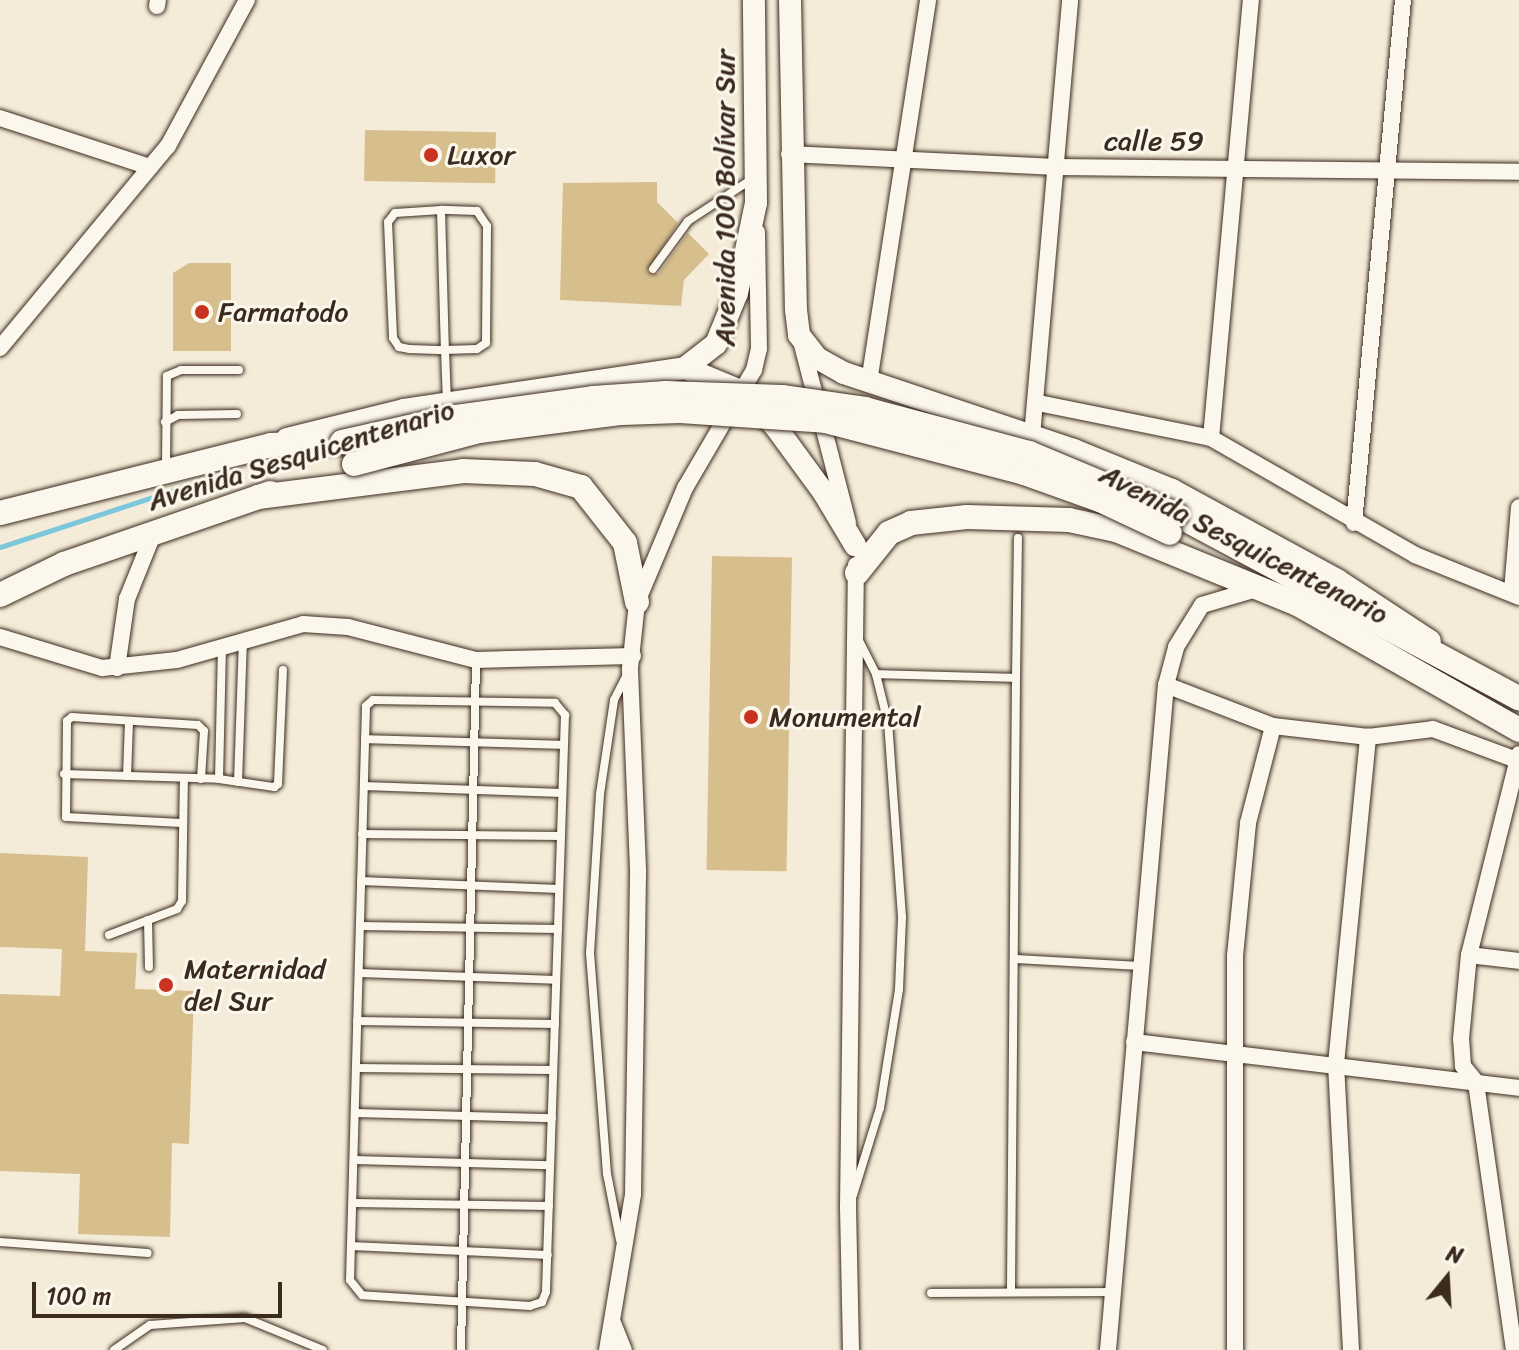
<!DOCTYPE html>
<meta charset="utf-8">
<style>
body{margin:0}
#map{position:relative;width:1519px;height:1350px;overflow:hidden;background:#f4ecd9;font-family:Sriracha,sans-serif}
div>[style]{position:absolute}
.stream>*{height:5px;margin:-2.5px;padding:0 2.5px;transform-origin:2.5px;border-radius:2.5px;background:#7dc7dd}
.building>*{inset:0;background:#d7be8d;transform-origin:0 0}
.roads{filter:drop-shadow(0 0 2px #3b2a1e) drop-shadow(0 0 2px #3b2a1e)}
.service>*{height:8px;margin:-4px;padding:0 4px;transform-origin:4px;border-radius:4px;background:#fbf7ec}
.minor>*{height:16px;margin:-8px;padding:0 8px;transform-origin:8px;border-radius:8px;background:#fbf7ec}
.tertiary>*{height:22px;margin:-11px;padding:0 11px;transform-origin:11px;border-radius:11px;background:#fbf7ec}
.secondary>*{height:24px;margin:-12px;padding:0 12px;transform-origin:12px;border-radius:12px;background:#fbf7ec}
.bridges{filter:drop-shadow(0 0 2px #3b2a1e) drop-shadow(0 0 2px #3b2a1e)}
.secondary-bridge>*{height:24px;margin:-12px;padding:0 12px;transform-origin:12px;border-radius:12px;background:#fbf7ec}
.dots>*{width:22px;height:22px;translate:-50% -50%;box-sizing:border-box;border:4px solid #fbf7ec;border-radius:50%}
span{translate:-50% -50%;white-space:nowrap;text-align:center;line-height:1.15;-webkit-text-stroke:6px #fbf7ec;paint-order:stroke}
.street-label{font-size:28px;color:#3b2a1e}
.poi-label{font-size:28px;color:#3b2a1e}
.left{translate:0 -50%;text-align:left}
.north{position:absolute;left:1407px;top:1238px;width:80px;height:80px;-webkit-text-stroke:6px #fbf7ec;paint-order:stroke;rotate:18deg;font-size:22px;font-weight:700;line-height:32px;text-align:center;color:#3b2a1e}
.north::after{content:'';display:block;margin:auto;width:28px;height:36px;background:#3b2a1e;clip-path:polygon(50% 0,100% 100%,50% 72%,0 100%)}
.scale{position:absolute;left:32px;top:1282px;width:250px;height:36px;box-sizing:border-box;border:4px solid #3b2a1e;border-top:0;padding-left:10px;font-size:24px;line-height:28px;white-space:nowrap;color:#3b2a1e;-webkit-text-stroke:6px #fbf7ec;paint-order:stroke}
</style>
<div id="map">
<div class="stream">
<div style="left:0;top:547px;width:216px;rotate:-18.1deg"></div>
</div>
<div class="building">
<div style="left:365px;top:130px;width:131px;height:51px;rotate:1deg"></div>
<div style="clip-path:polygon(657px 182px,657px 202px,678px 223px,647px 272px,658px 274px,688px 233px,709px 254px,684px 280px,681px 306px,560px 300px,563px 183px)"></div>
<div style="clip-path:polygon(189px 263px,231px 263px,231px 351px,173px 351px,173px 273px)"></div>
<div style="left:712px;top:556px;width:80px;height:314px;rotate:1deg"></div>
<div style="clip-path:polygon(0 853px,88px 857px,85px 951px,137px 953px,135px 989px,194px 991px,189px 1144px,172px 1143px,170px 1237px,78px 1234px,80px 1174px,0 1171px,0 994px,60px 996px,62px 949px,0 947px)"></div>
</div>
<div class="roads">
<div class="service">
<div style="left:441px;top:210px;width:46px;rotate:176.3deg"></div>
<div style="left:395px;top:213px;width:11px;rotate:128deg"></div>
<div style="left:388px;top:222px;width:116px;rotate:87.5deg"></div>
<div style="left:393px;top:338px;width:11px;rotate:56deg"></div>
<div style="left:399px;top:347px;width:10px;rotate:11deg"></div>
<div style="left:409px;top:349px;width:36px;rotate:2deg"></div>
<div style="left:445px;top:350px;width:32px;rotate:-2deg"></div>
<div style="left:477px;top:349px;width:11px;rotate:-34deg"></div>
<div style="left:486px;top:343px;width:117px;rotate:-89.5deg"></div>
<div style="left:487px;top:226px;width:18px;rotate:-124deg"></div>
<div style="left:477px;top:211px;width:36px;rotate:-178deg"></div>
<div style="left:441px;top:210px;width:140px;rotate:88.4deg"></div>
<div style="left:445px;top:350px;width:53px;rotate:87.8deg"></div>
<div style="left:653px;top:269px;width:59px;rotate:-53.9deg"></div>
<div style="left:688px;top:221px;width:77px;rotate:-33.3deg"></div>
<div style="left:165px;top:422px;width:15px;rotate:-28deg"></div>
<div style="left:178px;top:415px;width:59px;rotate:-1deg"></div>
<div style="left:166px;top:466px;width:90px;rotate:-89.4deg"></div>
<div style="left:167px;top:376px;width:15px;rotate:-23deg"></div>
<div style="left:181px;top:370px;width:58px"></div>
<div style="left:876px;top:674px;width:140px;rotate:1.6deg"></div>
<div style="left:1016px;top:678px;width:612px;rotate:90.47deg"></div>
<div style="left:1016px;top:678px;width:140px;rotate:-89.2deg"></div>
<div style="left:373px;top:700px;width:182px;rotate:0.9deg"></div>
<div style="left:555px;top:703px;width:16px;rotate:50deg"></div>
<div style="left:565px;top:715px;width:577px;rotate:91.89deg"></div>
<div style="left:546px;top:1292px;width:11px;rotate:112deg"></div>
<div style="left:542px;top:1302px;width:13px;rotate:162deg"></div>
<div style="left:530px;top:1306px;width:168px;rotate:-176.3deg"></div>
<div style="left:362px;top:1295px;width:19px;rotate:-129deg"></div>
<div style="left:350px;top:1280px;width:574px;rotate:-88.4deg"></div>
<div style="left:366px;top:706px;width:9px;rotate:-41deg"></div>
<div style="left:365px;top:739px;width:198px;rotate:1.7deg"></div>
<div style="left:64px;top:774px;width:155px;rotate:1.8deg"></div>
<div style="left:219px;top:779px;width:56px;rotate:8.3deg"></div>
<div style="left:274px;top:787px;width:5px;rotate:-37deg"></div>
<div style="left:278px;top:784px;width:114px;rotate:-87.5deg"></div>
<div style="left:127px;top:776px;width:55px;rotate:-87.9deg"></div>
<div style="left:219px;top:779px;width:131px;rotate:-88.7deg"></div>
<div style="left:238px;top:782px;width:143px;rotate:-88deg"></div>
<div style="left:364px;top:786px;width:198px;rotate:2deg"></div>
<div style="left:181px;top:823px;width:115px;rotate:-177deg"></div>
<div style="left:66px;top:817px;width:96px;rotate:-89.4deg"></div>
<div style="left:67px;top:721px;width:6px;rotate:-39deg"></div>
<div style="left:72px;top:717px;width:126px;rotate:3.6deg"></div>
<div style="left:198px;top:725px;width:8px;rotate:45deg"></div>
<div style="left:204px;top:731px;width:48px;rotate:93.6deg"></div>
<div style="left:362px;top:834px;width:199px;rotate:0.6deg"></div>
<div style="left:361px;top:881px;width:198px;rotate:2.3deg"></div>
<div style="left:148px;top:920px;width:47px;rotate:88.8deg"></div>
<div style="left:360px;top:926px;width:198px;rotate:0.9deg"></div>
<div style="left:109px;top:935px;width:73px;rotate:-20.9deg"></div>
<div style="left:177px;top:909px;width:9px;rotate:-58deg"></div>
<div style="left:182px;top:901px;width:123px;rotate:-89.1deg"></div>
<div style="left:1016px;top:959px;width:124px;rotate:3.2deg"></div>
<div style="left:359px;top:973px;width:197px;rotate:2deg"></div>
<div style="left:357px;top:1021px;width:198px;rotate:0.9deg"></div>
<div style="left:356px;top:1068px;width:197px;rotate:0.6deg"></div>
<div style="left:355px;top:1113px;width:197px;rotate:1.5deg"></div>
<div style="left:354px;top:1160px;width:196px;rotate:1.5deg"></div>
<div style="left:853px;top:1195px;width:91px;rotate:-72.8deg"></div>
<div style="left:880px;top:1108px;width:121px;rotate:-80.9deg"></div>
<div style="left:899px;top:989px;width:72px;rotate:-87.6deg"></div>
<div style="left:902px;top:917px;width:195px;rotate:-94.1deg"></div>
<div style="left:888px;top:723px;width:50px;rotate:-103.8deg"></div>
<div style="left:876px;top:674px;width:37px;rotate:-117deg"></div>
<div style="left:353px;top:1203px;width:196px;rotate:0.9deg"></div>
<div style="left:620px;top:1240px;width:67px;rotate:-101.1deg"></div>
<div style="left:607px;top:1174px;width:222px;rotate:-94.4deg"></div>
<div style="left:590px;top:953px;width:159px;rotate:-86.4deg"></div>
<div style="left:600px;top:794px;width:95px;rotate:-81.5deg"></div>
<div style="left:614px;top:700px;width:27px;rotate:-63deg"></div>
<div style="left:0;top:1242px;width:148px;rotate:4.3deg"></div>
<div style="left:351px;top:1246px;width:197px;rotate:2.6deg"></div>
<div style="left:931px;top:1293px;width:182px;rotate:-0.3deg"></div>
<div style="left:114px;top:1350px;width:44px;rotate:-34.8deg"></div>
<div style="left:150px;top:1325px;width:95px;rotate:-4.2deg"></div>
<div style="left:245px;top:1318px;width:84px;rotate:22.3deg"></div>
<div style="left:461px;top:1350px;width:690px;rotate:-88.75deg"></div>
</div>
<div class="minor">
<div style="left:157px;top:6px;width:6px;rotate:-81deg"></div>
<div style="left:0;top:118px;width:158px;rotate:18.1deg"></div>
<div style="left:789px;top:154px;width:268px;rotate:2.8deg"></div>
<div style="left:1057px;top:167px;width:462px;rotate:0.6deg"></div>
<div style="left:800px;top:337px;width:192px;rotate:75.5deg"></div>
<div style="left:0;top:348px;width:263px;rotate:-50.3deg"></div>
<div style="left:168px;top:146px;width:166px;rotate:-61.6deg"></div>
<div style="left:869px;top:382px;width:387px;rotate:-81.2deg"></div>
<div style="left:1038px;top:403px;width:177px;rotate:11.4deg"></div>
<div style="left:1211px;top:438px;width:235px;rotate:29.8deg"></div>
<div style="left:1415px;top:555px;width:112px;rotate:22deg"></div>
<div style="left:1032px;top:436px;width:438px;rotate:-85deg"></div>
<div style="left:1211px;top:438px;width:440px;rotate:-84.8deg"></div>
<div style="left:1354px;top:523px;width:525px;rotate:-84.65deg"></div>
<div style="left:1512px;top:591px;width:84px;rotate:-85.2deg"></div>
<div style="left:0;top:637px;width:107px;rotate:16.9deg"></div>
<div style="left:102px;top:668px;width:75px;rotate:-6.1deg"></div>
<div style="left:177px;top:660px;width:131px;rotate:-15.9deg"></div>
<div style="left:303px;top:624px;width:45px;rotate:3.8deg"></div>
<div style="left:348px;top:627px;width:132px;rotate:14.5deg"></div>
<div style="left:476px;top:660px;width:157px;rotate:-1.5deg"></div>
<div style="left:117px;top:668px;width:70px;rotate:-81.8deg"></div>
<div style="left:127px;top:599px;width:72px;rotate:-68.1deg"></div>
<div style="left:1166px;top:685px;width:115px;rotate:21deg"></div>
<div style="left:1273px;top:726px;width:96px;rotate:6.6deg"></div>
<div style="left:1368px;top:737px;width:65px;rotate:-7deg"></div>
<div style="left:1433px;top:729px;width:92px;rotate:20.4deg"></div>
<div style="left:1469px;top:955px;width:50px;rotate:6.8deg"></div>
<div style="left:1134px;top:1042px;width:388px;rotate:6.8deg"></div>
<div style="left:613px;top:1323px;width:29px;rotate:68deg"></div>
<div style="left:607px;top:1350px;width:158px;rotate:-80.5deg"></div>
<div style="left:633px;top:1194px;width:325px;rotate:-89.1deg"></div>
<div style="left:638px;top:869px;width:201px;rotate:-92.3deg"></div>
<div style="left:630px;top:668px;width:66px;rotate:-83.9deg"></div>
<div style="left:637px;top:602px;width:124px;rotate:-67.2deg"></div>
<div style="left:685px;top:488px;width:137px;rotate:-59.7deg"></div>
<div style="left:754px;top:370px;width:22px;rotate:-77deg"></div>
<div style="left:759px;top:349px;width:117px;rotate:-91deg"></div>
<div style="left:851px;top:1350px;width:143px;rotate:-91.2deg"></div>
<div style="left:848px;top:1207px;width:642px;rotate:-89.29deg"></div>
<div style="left:1108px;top:1350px;width:668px;rotate:-85.02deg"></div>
<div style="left:1166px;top:685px;width:39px;rotate:-75deg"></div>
<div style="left:1176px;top:647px;width:49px;rotate:-58.2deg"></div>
<div style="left:1202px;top:605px;width:53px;rotate:-16.4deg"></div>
<div style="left:1235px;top:1350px;width:394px;rotate:-90deg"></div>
<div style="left:1235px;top:956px;width:134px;rotate:-84.4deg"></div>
<div style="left:1248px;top:823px;width:100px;rotate:-75.5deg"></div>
<div style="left:1351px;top:1350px;width:286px;rotate:-93deg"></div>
<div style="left:1336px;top:1064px;width:329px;rotate:-84.4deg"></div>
<div style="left:1514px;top:1350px;width:271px;rotate:-98.1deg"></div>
<div style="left:1476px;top:1082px;width:21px;rotate:-129deg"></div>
<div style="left:1463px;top:1066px;width:27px;rotate:-94deg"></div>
<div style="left:1461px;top:1039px;width:84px;rotate:-84.6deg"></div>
<div style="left:1469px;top:955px;width:207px;rotate:-76deg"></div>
</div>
<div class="tertiary">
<div style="left:790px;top:0;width:310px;rotate:88.9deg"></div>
<div style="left:796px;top:310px;width:25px;rotate:83deg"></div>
<div style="left:799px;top:335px;width:29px;rotate:52deg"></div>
<div style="left:817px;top:358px;width:31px;rotate:29deg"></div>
<div style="left:844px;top:373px;width:243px;rotate:18.5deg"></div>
<div style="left:1074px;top:450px;width:106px;rotate:22.2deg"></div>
<div style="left:1172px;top:490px;width:188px;rotate:28.6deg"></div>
<div style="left:1337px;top:580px;width:111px;rotate:33.3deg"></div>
<div style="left:685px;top:368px;width:63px;rotate:22.5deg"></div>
<div style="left:743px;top:392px;width:47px;rotate:46.7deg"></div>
<div style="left:775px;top:426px;width:83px;rotate:53.8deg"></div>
<div style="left:824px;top:493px;width:61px;rotate:59.2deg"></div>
<div style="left:287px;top:439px;width:121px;rotate:-13.9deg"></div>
<div style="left:404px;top:410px;width:284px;rotate:-8.5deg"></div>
<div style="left:685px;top:368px;width:39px;rotate:-38deg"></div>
<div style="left:716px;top:344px;width:55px;rotate:-67.6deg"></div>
<div style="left:737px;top:293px;width:92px;rotate:-78.1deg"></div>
<div style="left:756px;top:203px;width:203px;rotate:-90.6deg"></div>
</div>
<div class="secondary">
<div style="left:258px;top:497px;width:207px;rotate:-7.2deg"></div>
<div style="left:463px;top:471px;width:72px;rotate:2.4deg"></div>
<div style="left:535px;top:474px;width:48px;rotate:15.8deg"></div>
<div style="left:581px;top:487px;width:71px;rotate:51.8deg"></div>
<div style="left:625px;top:543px;width:60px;rotate:78.5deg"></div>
<div style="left:0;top:513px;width:279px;rotate:-14.1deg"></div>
<div style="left:271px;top:445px;width:71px;rotate:-2.4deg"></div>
<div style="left:1177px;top:515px;width:388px;rotate:28.2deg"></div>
<div style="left:857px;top:573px;width:51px;rotate:-51.3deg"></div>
<div style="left:889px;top:533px;width:24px;rotate:-24deg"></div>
<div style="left:911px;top:523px;width:56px;rotate:-6.1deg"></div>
<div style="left:967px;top:517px;width:102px;rotate:1.7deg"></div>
<div style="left:1069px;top:520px;width:48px;rotate:12deg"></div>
<div style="left:1116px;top:530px;width:201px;rotate:22.2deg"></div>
<div style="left:0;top:595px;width:71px;rotate:-25.8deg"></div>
<div style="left:64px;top:564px;width:218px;rotate:-19deg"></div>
<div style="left:1287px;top:598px;width:267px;rotate:29.6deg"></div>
</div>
</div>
<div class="bridges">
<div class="secondary-bridge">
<div style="left:342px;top:442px;width:110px;rotate:-12.6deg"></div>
<div style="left:449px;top:418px;width:145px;rotate:-7.9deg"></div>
<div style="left:593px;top:398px;width:73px;rotate:-3.9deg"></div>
<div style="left:666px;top:393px;width:116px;rotate:2deg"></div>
<div style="left:782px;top:397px;width:84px;rotate:8.2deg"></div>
<div style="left:865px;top:409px;width:170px;rotate:15deg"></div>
<div style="left:1029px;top:453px;width:160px;rotate:22.7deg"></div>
<div style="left:354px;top:464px;width:129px;rotate:-14.8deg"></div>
<div style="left:479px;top:431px;width:144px;rotate:-7.2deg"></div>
<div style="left:622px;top:413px;width:58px;rotate:-2deg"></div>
<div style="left:680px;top:411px;width:145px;rotate:3.9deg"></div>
<div style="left:825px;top:421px;width:206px;rotate:14.6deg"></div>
<div style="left:1024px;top:473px;width:81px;rotate:19.6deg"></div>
<div style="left:1100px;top:500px;width:77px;rotate:25.2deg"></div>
</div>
</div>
<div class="dots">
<div style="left:431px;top:155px;background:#c8321e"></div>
<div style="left:202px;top:312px;background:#c8321e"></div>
<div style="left:751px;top:717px;background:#c8321e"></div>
<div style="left:166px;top:985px;background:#c8321e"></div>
</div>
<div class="street-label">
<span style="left:1154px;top:141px">calle 59</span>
<span style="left:725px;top:198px;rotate:-90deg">Avenida 100 Bolívar Sur</span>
<span style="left:301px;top:455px;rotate:-17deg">Avenida Sesquicentenario</span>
<span style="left:1244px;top:544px;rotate:27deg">Avenida Sesquicentenario</span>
</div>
<div class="poi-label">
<span class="left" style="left:447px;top:155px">Luxor</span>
<span class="left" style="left:218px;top:312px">Farmatodo</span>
<span class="left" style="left:769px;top:717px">Monumental</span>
<span class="left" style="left:184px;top:985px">Maternidad<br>del Sur</span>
</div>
<div class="north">N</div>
<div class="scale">100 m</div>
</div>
